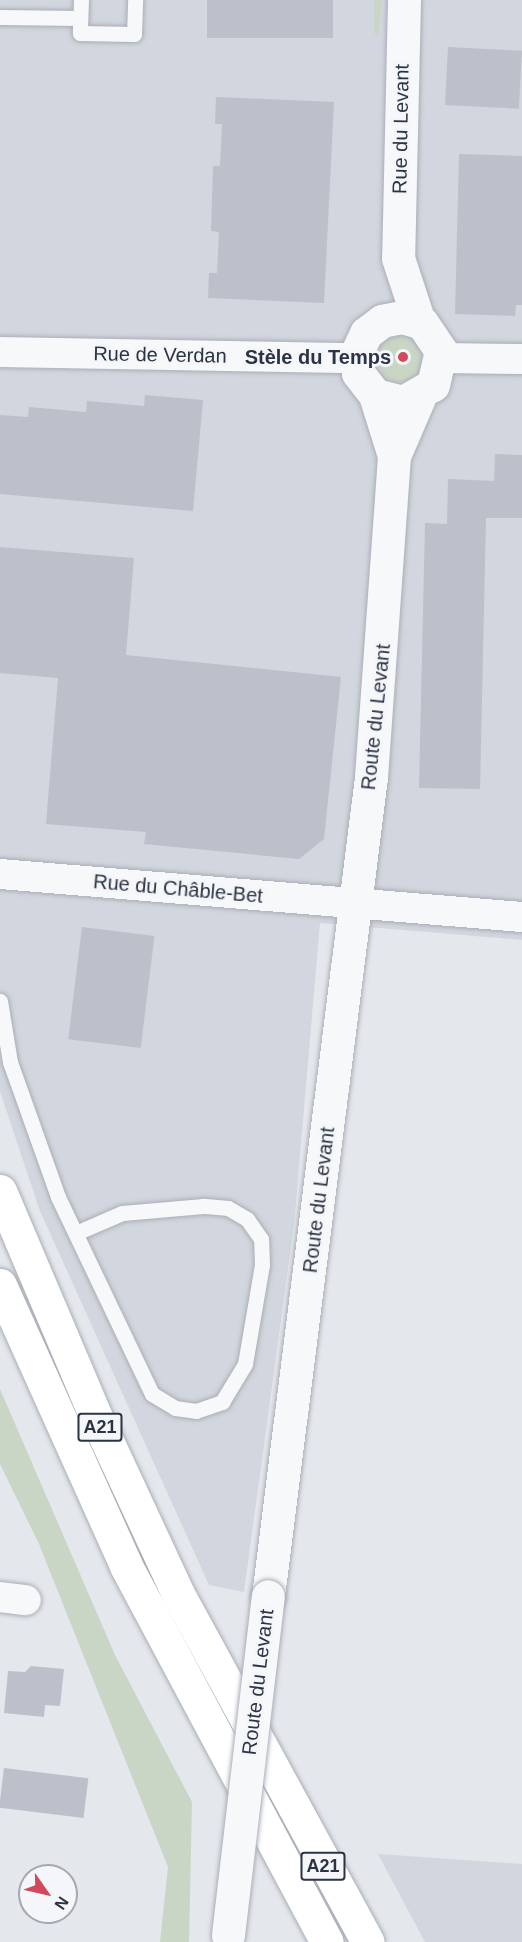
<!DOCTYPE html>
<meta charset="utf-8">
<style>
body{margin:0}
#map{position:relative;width:522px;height:1942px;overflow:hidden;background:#e4e7ec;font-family:Arial,sans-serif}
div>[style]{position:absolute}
.built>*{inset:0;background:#d2d6de}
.green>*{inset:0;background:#c9d6c5}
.round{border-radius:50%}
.building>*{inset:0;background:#bbc0ca;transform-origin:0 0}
.roads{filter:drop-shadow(0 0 2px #a9aeb7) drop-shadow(0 0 2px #a9aeb7)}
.service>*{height:15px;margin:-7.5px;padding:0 7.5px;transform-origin:7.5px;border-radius:7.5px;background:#f7f8fa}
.minor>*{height:30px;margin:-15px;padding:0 15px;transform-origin:15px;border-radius:15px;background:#f7f8fa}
.tertiary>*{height:33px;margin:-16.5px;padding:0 16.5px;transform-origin:16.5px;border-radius:16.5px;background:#f7f8fa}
.motorway>*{height:33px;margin:-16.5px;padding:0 16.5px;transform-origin:16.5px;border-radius:16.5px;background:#fff}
.bridges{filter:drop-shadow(0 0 2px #a9aeb7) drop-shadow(0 0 2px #a9aeb7)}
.tertiary-bridge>*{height:33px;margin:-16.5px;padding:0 16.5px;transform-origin:16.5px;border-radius:16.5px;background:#f7f8fa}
.dots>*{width:16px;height:16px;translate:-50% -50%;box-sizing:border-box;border:3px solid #f4f6f9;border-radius:50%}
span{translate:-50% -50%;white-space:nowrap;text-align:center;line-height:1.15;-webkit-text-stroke:6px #f4f6f9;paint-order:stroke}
.shield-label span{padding:2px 4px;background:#f4f6f9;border:2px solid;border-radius:4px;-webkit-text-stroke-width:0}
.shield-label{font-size:18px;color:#2b3445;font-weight:700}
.street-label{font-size:20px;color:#2b3445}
.poi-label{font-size:20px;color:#2b3445;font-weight:700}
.right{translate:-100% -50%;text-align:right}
.north{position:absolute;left:18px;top:1864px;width:60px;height:60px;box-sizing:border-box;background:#f4f6f9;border:2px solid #a4a8b1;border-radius:50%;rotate:124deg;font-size:16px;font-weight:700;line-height:24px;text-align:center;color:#2b3445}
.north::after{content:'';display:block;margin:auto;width:21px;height:27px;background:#d1495b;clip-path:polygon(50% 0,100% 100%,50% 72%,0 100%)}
</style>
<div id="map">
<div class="built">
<div style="clip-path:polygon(0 0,522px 0,522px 940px,320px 923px,294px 1224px,244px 1592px,209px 1585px,40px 1211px,0 1091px)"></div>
<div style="clip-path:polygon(378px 1854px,522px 1864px,522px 1942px,425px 1942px)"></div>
</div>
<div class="green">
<div style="clip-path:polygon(374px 0,382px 0,378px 36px,374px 33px)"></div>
<div class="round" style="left:377px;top:336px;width:46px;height:46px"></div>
<div style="clip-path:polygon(0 1389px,115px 1655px,192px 1802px,189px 1942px,160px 1942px,168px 1867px,39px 1544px,0 1464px)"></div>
</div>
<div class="building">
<div style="left:207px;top:0;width:126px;height:38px"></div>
<div style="left:448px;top:47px;width:74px;height:58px;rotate:3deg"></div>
<div style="clip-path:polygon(216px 97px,334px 102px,324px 303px,208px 298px,209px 273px,217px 273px,219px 232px,211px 231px,213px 166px,220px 166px,222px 124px,215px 124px)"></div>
<div style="clip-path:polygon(459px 154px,522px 156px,522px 305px,516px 305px,515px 316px,455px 314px)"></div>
<div style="clip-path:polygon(145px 395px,203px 400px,193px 511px,0 494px,0 415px,28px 417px,29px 407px,86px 412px,87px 401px,144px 406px)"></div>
<div style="clip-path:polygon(495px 454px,522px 455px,522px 518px,486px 518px,480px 789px,419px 788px,425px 523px,447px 524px,448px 479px,494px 481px)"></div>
<div style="clip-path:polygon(0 547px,134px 558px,126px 655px,341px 677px,324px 839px,299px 859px,144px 844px,146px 832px,46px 824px,58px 678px,0 673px)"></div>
<div style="left:82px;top:927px;width:73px;height:113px;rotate:7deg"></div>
<div style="clip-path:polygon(31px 1666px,64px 1669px,60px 1706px,45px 1705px,44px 1717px,4px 1713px,8px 1671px,25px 1672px)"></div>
<div style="left:4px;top:1768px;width:85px;height:40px;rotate:7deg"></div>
</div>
<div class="roads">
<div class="service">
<div style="left:81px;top:0;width:33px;rotate:92deg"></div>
<div style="left:80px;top:33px;width:54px;rotate:1.1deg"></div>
<div style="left:134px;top:34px;width:34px;rotate:-88deg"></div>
<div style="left:0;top:17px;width:80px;rotate:0.7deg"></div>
<div style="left:0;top:1001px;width:62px;rotate:80.7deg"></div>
<div style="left:10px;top:1062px;width:143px;rotate:70.4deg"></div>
<div style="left:58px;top:1197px;width:218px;rotate:64.5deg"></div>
<div style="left:152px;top:1394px;width:27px;rotate:31deg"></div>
<div style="left:175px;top:1408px;width:21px;rotate:8deg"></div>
<div style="left:196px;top:1411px;width:28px;rotate:-19deg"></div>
<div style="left:222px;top:1402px;width:44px;rotate:-58.8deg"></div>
<div style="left:245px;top:1364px;width:100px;rotate:-80.3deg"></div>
<div style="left:262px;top:1265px;width:26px;rotate:-92deg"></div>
<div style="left:261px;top:1239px;width:24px;rotate:-125deg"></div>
<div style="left:247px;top:1219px;width:22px;rotate:-150deg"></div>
<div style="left:228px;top:1208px;width:25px;rotate:-175deg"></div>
<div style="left:203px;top:1206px;width:81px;rotate:175.1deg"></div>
<div style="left:122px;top:1213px;width:48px;rotate:156.6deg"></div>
</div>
<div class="minor">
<div style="left:0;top:352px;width:356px;rotate:1deg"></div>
<div style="left:442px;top:358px;width:80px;rotate:0.7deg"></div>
<div style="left:0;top:874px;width:524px;rotate:4.71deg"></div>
<div style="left:0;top:1597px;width:26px;rotate:7deg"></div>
</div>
<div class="tertiary">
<div style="left:404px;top:0;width:258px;rotate:91.3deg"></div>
<div style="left:398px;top:258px;width:67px;rotate:71.8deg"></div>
<div style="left:375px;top:395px;width:29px;rotate:14deg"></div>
<div style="left:403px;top:402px;width:34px;rotate:-30deg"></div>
<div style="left:433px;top:385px;width:35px;rotate:-77deg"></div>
<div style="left:441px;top:351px;width:34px;rotate:-124deg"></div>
<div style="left:422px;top:323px;width:21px;rotate:-163deg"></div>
<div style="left:402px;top:317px;width:20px;rotate:169deg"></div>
<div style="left:382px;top:321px;width:20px;rotate:143deg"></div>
<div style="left:366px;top:333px;width:21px;rotate:115deg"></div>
<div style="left:357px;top:352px;width:21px;rotate:87deg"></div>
<div style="left:358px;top:373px;width:28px;rotate:52deg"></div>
<div style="left:375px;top:395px;width:64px;rotate:72.7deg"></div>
<div style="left:268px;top:1596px;width:825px;rotate:-82.83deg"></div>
<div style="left:371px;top:777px;width:322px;rotate:-85.9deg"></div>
<div style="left:394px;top:456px;width:63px;rotate:-66.7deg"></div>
</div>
<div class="motorway">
<div style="left:0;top:1191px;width:243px;rotate:67deg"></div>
<div style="left:95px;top:1415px;width:197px;rotate:65.1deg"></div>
<div style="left:178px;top:1594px;width:396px;rotate:61.4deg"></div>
<div style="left:0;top:1285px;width:308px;rotate:65.8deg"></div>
<div style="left:126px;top:1566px;width:426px;rotate:61.9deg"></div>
</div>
</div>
<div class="bridges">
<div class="tertiary-bridge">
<div style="left:228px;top:1935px;width:341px;rotate:-83.3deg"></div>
</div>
</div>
<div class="dots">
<div style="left:403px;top:357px;background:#d1495b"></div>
</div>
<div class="shield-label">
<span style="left:100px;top:1427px">A21</span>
<span style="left:323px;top:1866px">A21</span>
</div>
<div class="street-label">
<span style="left:401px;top:129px;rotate:-89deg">Rue du Levant</span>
<span style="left:160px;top:355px;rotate:1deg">Rue de Verdan</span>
<span style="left:376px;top:717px;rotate:-84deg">Route du Levant</span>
<span style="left:178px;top:889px;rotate:5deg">Rue du Châble-Bet</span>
<span style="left:319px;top:1200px;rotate:-83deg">Route du Levant</span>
<span style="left:258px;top:1682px;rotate:-83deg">Route du Levant</span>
</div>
<div class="poi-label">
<span class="right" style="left:391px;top:357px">Stèle du Temps</span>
</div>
<div class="north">N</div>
</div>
